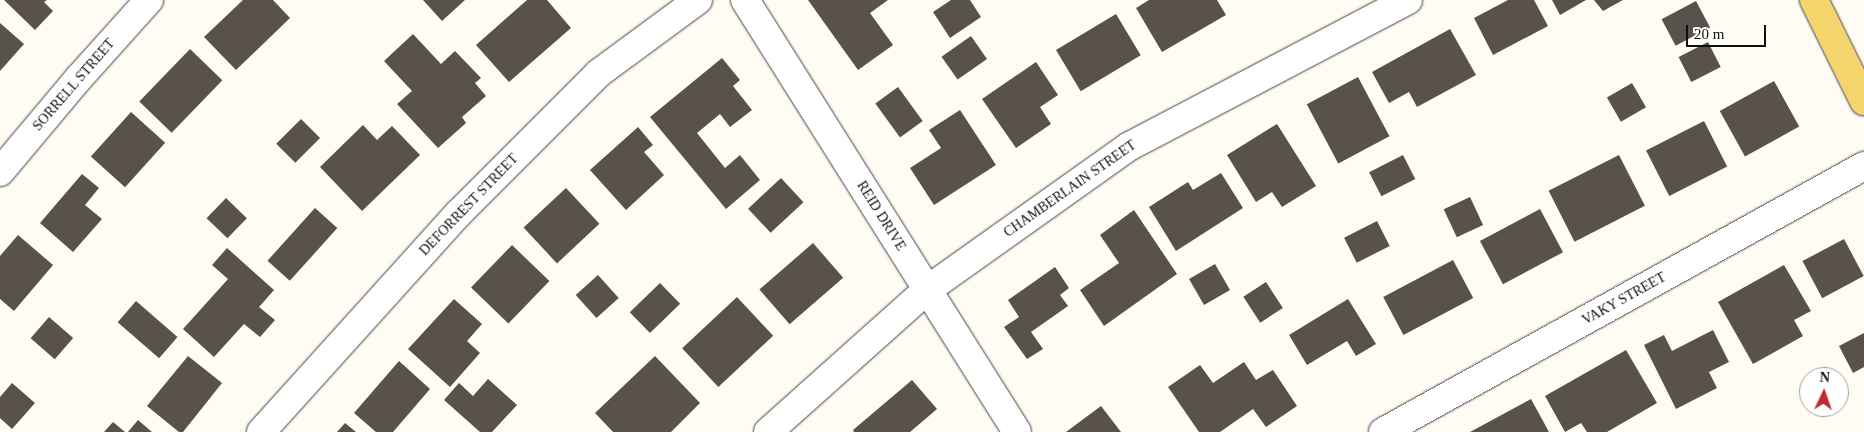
<!DOCTYPE html>
<style>
body{margin:0}
#map{position:relative;width:1864px;height:432px;overflow:hidden;background:#fffcf3;font-family:"Times New Roman",serif}
div>[style]{position:absolute}
.building>*{inset:0;background:#58514c;transform-origin:0 0}
.roads{filter:drop-shadow(0 0 1px #434343) drop-shadow(0 0 1px #434343)}
.minor>*{height:28px;margin:-14px;padding:0 14px;transform-origin:14px;border-radius:14px;background:#fff}
.major>*{height:28px;margin:-14px;padding:0 14px;transform-origin:14px;border-radius:14px;background:#f3d56e}
span{translate:-50% -50%;white-space:nowrap;text-align:center;line-height:1.15;-webkit-text-stroke:5px #fff;paint-order:stroke}
.street-label{font-size:14px;color:#101010}
.north{position:absolute;left:1799px;top:367px;width:50px;height:50px;box-sizing:border-box;background:#fff;border:1px solid #9f9f9f;border-radius:50%;rotate:3deg;font-size:14px;font-weight:700;line-height:20px;text-align:center;color:#101010}
.north::after{content:'';display:block;margin:auto;width:18px;height:22px;background:#bc2c31;clip-path:polygon(50% 0,100% 100%,50% 72%,0 100%)}
.scale{position:absolute;left:1686px;top:25px;width:80px;height:22px;box-sizing:border-box;border:2px solid #101010;border-top:0;padding-left:6px;font-size:15px;line-height:18px;white-space:nowrap;color:#101010;-webkit-text-stroke:4px #fff;paint-order:stroke}
</style>
<div id="map">
<div class="building">
<div style="clip-path:polygon(4px 0,47px 0,44px 2px,53px 11px,35px 30px)"></div>
<div style="clip-path:polygon(243px 0,273px 0,290px 18px,236px 70px,204px 37px)"></div>
<div style="clip-path:polygon(423px 0,465px 0,442px 21px)"></div>
<div style="clip-path:polygon(527px 0,547px 0,571px 28px,509px 82px,476px 45px)"></div>
<div style="clip-path:polygon(808px 0,888px 0,870px 13px,893px 45px,858px 70px)"></div>
<div style="clip-path:polygon(951px 0,970px 0,981px 17px,950px 38px,933px 12px)"></div>
<div style="clip-path:polygon(1149px 0,1217px 0,1226px 15px,1162px 52px,1136px 8px)"></div>
<div style="clip-path:polygon(1508px 0,1534px 0,1548px 26px,1493px 55px,1474px 18px)"></div>
<div style="clip-path:polygon(1552px 0,1586px 0,1560px 15px)"></div>
<div style="clip-path:polygon(1594px 0,1623px 0,1603px 11px)"></div>
<div style="left:1696px;top:1px;width:30px;height:39px;rotate:62deg"></div>
<div style="left:1116px;top:14px;width:48px;height:70px;rotate:59deg"></div>
<div style="clip-path:polygon(0 23px,24px 44px,0 71px)"></div>
<div style="clip-path:polygon(1450px 29px,1476px 75px,1417px 107px,1409px 92px,1389px 103px,1372px 72px)"></div>
<div style="clip-path:polygon(413px 34px,441px 64px,455px 51px,481px 78px,475px 83px,486px 96px,462px 117px,466px 123px,438px 148px,397px 104px,412px 91px,384px 61px)"></div>
<div style="left:971px;top:36px;width:28px;height:36px;rotate:55deg"></div>
<div style="left:1708px;top:42px;width:28px;height:33px;rotate:63deg"></div>
<div style="left:190px;top:49px;width:45px;height:73px;rotate:44deg"></div>
<div style="clip-path:polygon(722px 58px,740px 80px,733px 86px,752px 110px,730px 127px,720px 114px,697px 133px,725px 168px,740px 155px,760px 180px,726px 209px,650px 117px)"></div>
<div style="clip-path:polygon(1036px 62px,1058px 95px,1040px 107px,1051px 124px,1016px 148px,982px 99px)"></div>
<div style="left:1358px;top:77px;width:67px;height:58px;rotate:62deg"></div>
<div style="left:1774px;top:81px;width:52px;height:62px;rotate:61deg"></div>
<div style="left:1632px;top:83px;width:28px;height:29px;rotate:60deg"></div>
<div style="left:898px;top:87px;width:42px;height:28px;rotate:54deg"></div>
<div style="clip-path:polygon(960px 110px,996px 165px,934px 205px,910px 168px,941px 148px,929px 130px)"></div>
<div style="left:131px;top:112px;width:46px;height:60px;rotate:42deg"></div>
<div style="left:301px;top:119px;width:27px;height:35px;rotate:45deg"></div>
<div style="left:1704px;top:121px;width:51px;height:65px;rotate:63deg"></div>
<div style="clip-path:polygon(1277px 124px,1316px 186px,1282px 207px,1272px 192px,1256px 202px,1227px 155px)"></div>
<div style="clip-path:polygon(363px 125px,377px 140px,392px 126px,420px 155px,362px 211px,320px 167px)"></div>
<div style="clip-path:polygon(638px 127px,653px 145px,644px 152px,664px 175px,626px 210px,590px 170px)"></div>
<div style="left:1403px;top:155px;width:27px;height:38px;rotate:63deg"></div>
<div style="left:1619px;top:155px;width:57px;height:79px;rotate:63deg"></div>
<div style="clip-path:polygon(1221px 173px,1243px 208px,1176px 251px,1149px 207px,1188px 182px,1193px 190px)"></div>
<div style="clip-path:polygon(82px 174px,99px 188px,85px 205px,102px 219px,73px 252px,40px 223px)"></div>
<div style="left:781px;top:178px;width:33px;height:45px;rotate:47deg"></div>
<div style="left:566px;top:188px;width:49px;height:58px;rotate:47deg"></div>
<div style="left:1470px;top:197px;width:31px;height:29px;rotate:65deg"></div>
<div style="left:226px;top:198px;width:29px;height:28px;rotate:44deg"></div>
<div style="left:315px;top:208px;width:30px;height:71px;rotate:42deg"></div>
<div style="left:1540px;top:209px;width:49px;height:68px;rotate:62deg"></div>
<div style="clip-path:polygon(1134px 210px,1177px 274px,1104px 326px,1080px 290px,1119px 263px,1100px 235px)"></div>
<div style="left:1377px;top:221px;width:28px;height:37px;rotate:63deg"></div>
<div style="clip-path:polygon(18px 235px,53px 265px,14px 311px,0 299px,0 256px)"></div>
<div style="left:1844px;top:239px;width:42px;height:47px;rotate:62deg"></div>
<div style="left:813px;top:243px;width:46px;height:71px;rotate:49deg"></div>
<div style="left:512px;top:245px;width:52px;height:59px;rotate:44deg"></div>
<div style="clip-path:polygon(227px 248px,274px 290px,259px 307px,275px 320px,260px 337px,244px 324px,214px 357px,183px 329px,228px 279px,212px 265px)"></div>
<div style="left:1453px;top:260px;width:43px;height:79px;rotate:62deg"></div>
<div style="left:1215px;top:264px;width:30px;height:30px;rotate:60deg"></div>
<div style="clip-path:polygon(1784px 265px,1811px 311px,1794px 320px,1803px 336px,1753px 364px,1718px 302px)"></div>
<div style="clip-path:polygon(1055px 267px,1069px 288px,1060px 295px,1068px 306px,1031px 332px,1043px 349px,1027px 359px,1004px 327px,1019px 317px,1008px 300px)"></div>
<div style="left:598px;top:275px;width:31px;height:30px;rotate:48deg"></div>
<div style="left:1266px;top:282px;width:31px;height:27px;rotate:57deg"></div>
<div style="left:660px;top:283px;width:29px;height:42px;rotate:46deg"></div>
<div style="left:737px;top:297px;width:53px;height:75px;rotate:47deg"></div>
<div style="clip-path:polygon(454px 299px,482px 324px,467px 341px,480px 353px,450px 387px,408px 349px)"></div>
<div style="clip-path:polygon(1348px 299px,1376px 344px,1356px 356px,1347px 341px,1307px 365px,1289px 335px)"></div>
<div style="left:136px;top:301px;width:55px;height:28px;rotate:41deg"></div>
<div style="left:49px;top:317px;width:32px;height:28px;rotate:41deg"></div>
<div style="clip-path:polygon(1713px 330px,1729px 362px,1709px 372px,1717px 388px,1676px 409px,1644px 345px,1664px 335px,1672px 351px)"></div>
<div style="clip-path:polygon(1864px 333px,1864px 367px,1853px 373px,1839px 346px)"></div>
<div style="clip-path:polygon(1626px 350px,1657px 403px,1607px 432px,1587px 432px,1581px 423px,1565px 432px,1545px 396px)"></div>
<div style="clip-path:polygon(188px 356px,222px 383px,183px 432px,179px 432px,147px 406px)"></div>
<div style="clip-path:polygon(655px 356px,700px 403px,671px 432px,613px 432px,595px 413px)"></div>
<div style="clip-path:polygon(399px 361px,430px 389px,393px 432px,376px 432px,354px 413px)"></div>
<div style="clip-path:polygon(1244px 362px,1256px 380px,1273px 370px,1297px 406px,1266px 427px,1253px 409px,1220px 432px,1199px 432px,1168px 387px,1200px 365px,1213px 383px)"></div>
<div style="clip-path:polygon(488px 379px,517px 405px,492px 432px,480px 432px,444px 400px,459px 383px,473px 396px)"></div>
<div style="clip-path:polygon(912px 380px,937px 409px,910px 432px,854px 432px,853px 430px)"></div>
<div style="clip-path:polygon(12px 383px,35px 403px,12px 429px,0 418px,0 397px)"></div>
<div style="clip-path:polygon(1531px 399px,1549px 432px,1470px 432px)"></div>
<div style="clip-path:polygon(1101px 406px,1121px 432px,1066px 432px)"></div>
<div style="clip-path:polygon(138px 420px,152px 432px,128px 432px)"></div>
<div style="clip-path:polygon(113px 422px,125px 432px,104px 432px)"></div>
<div style="clip-path:polygon(345px 423px,356px 432px,337px 432px)"></div>
</div>
<div class="roads">
<div class="minor">
<div style="left:745px;top:0;width:510px;rotate:57.8deg"></div>
<div style="left:0;top:172px;width:123px;rotate:-50deg"></div>
<div style="left:79px;top:78px;width:105px;rotate:-48.1deg"></div>
<div style="left:261px;top:432px;width:294px;rotate:-47.9deg"></div>
<div style="left:458px;top:214px;width:199px;rotate:-45deg"></div>
<div style="left:599px;top:73px;width:123px;rotate:-36.4deg"></div>
<div style="left:768px;top:432px;width:213px;rotate:-41.8deg"></div>
<div style="left:927px;top:290px;width:249px;rotate:-35.4deg"></div>
<div style="left:1130px;top:146px;width:314px;rotate:-27.7deg"></div>
<div style="left:1383px;top:432px;width:550px;rotate:-28.94deg"></div>
</div>
<div class="major">
<div style="left:1814px;top:0;width:113px;rotate:63.7deg"></div>
</div>
</div>
<div class="street-label">
<span style="left:74px;top:85px;rotate:-49deg">SORRELL STREET</span>
<span style="left:1070px;top:189px;rotate:-35deg">CHAMBERLAIN STREET</span>
<span style="left:469px;top:205px;rotate:-46deg">DEFORREST STREET</span>
<span style="left:881px;top:216px;rotate:58deg">REID DRIVE</span>
<span style="left:1624px;top:299px;rotate:-29deg">VAKY STREET</span>
</div>
<div class="north">N</div>
<div class="scale">20 m</div>
</div>
